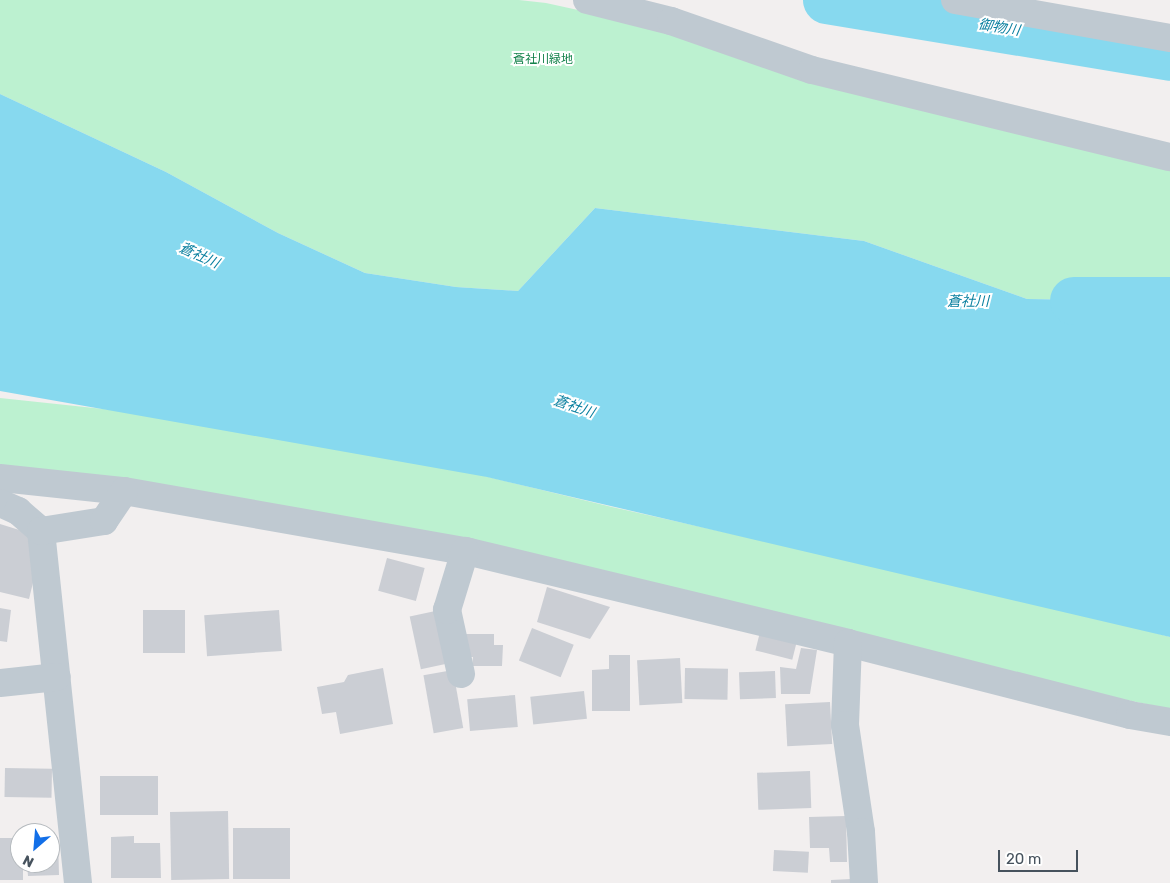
<!DOCTYPE html>
<meta charset="utf-8">
<style>
body{margin:0}
#map{position:relative;width:1170px;height:883px;overflow:hidden;background:#f2efef;font-family:Rubik,"Noto Sans JP",sans-serif}
div>[style]{position:absolute}
.green>*{inset:0;background:#bcf1d0}
.water>*{inset:0;background:#87d9ef}
.river>*{height:48px;margin:-24px;padding:0 24px;transform-origin:24px;border-radius:24px;background:#87d9ef}
.building>*{inset:0;background:#cbced4;transform-origin:0 0}
.minor>*{height:28px;margin:-14px;padding:0 14px;transform-origin:14px;border-radius:14px;background:#bfc9d1}
span{translate:-50% -50%;white-space:nowrap;text-align:center;line-height:1.15;-webkit-text-stroke:4px #fff;paint-order:stroke}
.park-label{font-size:12px;color:#14824b}
.water-label{font-size:14px;color:#087f9f;font-style:italic}
.north{position:absolute;left:10px;top:823px;width:50px;height:50px;box-sizing:border-box;background:#fff;border:1px solid #b5babe;border-radius:50%;rotate:207deg;font-size:14px;font-weight:700;line-height:20px;text-align:center;color:#46525d}
.north::after{content:'';display:block;margin:auto;width:18px;height:22px;background:#126fe8;clip-path:polygon(50% 0,100% 100%,50% 72%,0 100%)}
.scale{position:absolute;left:998px;top:850px;width:80px;height:22px;box-sizing:border-box;border:2px solid #46525d;border-top:0;padding-left:6px;font-size:15px;line-height:18px;white-space:nowrap;color:#46525d;-webkit-text-stroke:4px #fff;paint-order:stroke}
</style>
<div id="map">
<div class="green">
<div style="clip-path:polygon(0 0,519px 0,546px 3px,651px 26px,794px 78px,1170px 170px,1170px 300px,1027px 299px,864px 241px,595px 208px,518px 291px,456px 287px,365px 273px,278px 233px,166px 172px,0 94px)"></div>
<div style="clip-path:polygon(0 398px,160px 415px,456px 469px,612px 507px,1071px 610px,1170px 637px,1170px 709px,0 465px)"></div>
</div>
<div class="water">
<div style="clip-path:polygon(0 94px,166px 172px,278px 233px,365px 273px,456px 287px,518px 291px,595px 208px,864px 241px,1027px 299px,1170px 301px,1170px 637px,487px 477px,0 391px)"></div>
</div>
<div class="river">
<div style="left:827px;top:0;width:348px;rotate:9.4deg"></div>
<div style="left:1074px;top:301px;width:96px"></div>
</div>
<div class="building">
<div style="clip-path:polygon(0 524px,29px 533px,37px 566px,29px 599px,0 592px)"></div>
<div style="left:387px;top:558px;width:39px;height:34px;rotate:15deg"></div>
<div style="clip-path:polygon(547px 587px,610px 607px,590px 639px,537px 622px)"></div>
<div style="clip-path:polygon(0 608px,11px 610px,7px 642px,0 641px)"></div>
<div style="left:143px;top:610px;width:42px;height:43px"></div>
<div style="left:279px;top:610px;width:41px;height:75px;rotate:86deg"></div>
<div style="left:440px;top:610px;width:54px;height:31px;rotate:78deg"></div>
<div style="left:532px;top:628px;width:45px;height:35px;rotate:22deg"></div>
<div style="left:760px;top:632px;width:38px;height:19px;rotate:14deg"></div>
<div style="clip-path:polygon(462px 634px,494px 634px,494px 645px,503px 645px,502px 666px,472px 666px,473px 657px,462px 657px)"></div>
<div style="clip-path:polygon(801px 648px,817px 650px,810px 694px,781px 694px,780px 667px,796px 669px)"></div>
<div style="clip-path:polygon(609px 655px,630px 655px,630px 711px,592px 711px,592px 670px,609px 669px)"></div>
<div style="left:680px;top:658px;width:45px;height:43px;rotate:87deg"></div>
<div style="clip-path:polygon(383px 668px,393px 724px,340px 734px,336px 712px,322px 714px,317px 687px,344px 682px,348px 675px)"></div>
<div style="left:685px;top:668px;width:43px;height:31px;rotate:1deg"></div>
<div style="left:453px;top:670px;width:59px;height:30px;rotate:80deg"></div>
<div style="left:775px;top:671px;width:27px;height:36px;rotate:88deg"></div>
<div style="left:584px;top:691px;width:28px;height:54px;rotate:84deg"></div>
<div style="left:515px;top:695px;width:32px;height:48px;rotate:85deg"></div>
<div style="left:830px;top:702px;width:42px;height:45px;rotate:87deg"></div>
<div style="left:5px;top:768px;width:47px;height:29px;rotate:1deg"></div>
<div style="left:810px;top:771px;width:37px;height:53px;rotate:88deg"></div>
<div style="left:158px;top:776px;width:39px;height:58px;rotate:90deg"></div>
<div style="left:228px;top:811px;width:68px;height:58px;rotate:89deg"></div>
<div style="clip-path:polygon(846px 816px,847px 862px,830px 862px,829px 848px,810px 848px,809px 817px)"></div>
<div style="left:233px;top:828px;width:57px;height:51px"></div>
<div style="clip-path:polygon(134px 836px,134px 843px,160px 843px,161px 878px,111px 878px,111px 837px)"></div>
<div style="clip-path:polygon(50px 837px,58px 837px,59px 875px,28px 876px,27px 863px,50px 863px)"></div>
<div style="clip-path:polygon(0 838px,20px 838px,20px 863px,23px 863px,23px 880px,0 880px)"></div>
<div style="left:774px;top:850px;width:35px;height:21px;rotate:3deg"></div>
<div style="clip-path:polygon(851px 879px,851px 883px,831px 883px,831px 880px)"></div>
</div>
<div class="minor">
<div style="left:587px;top:0;width:87px;rotate:14deg"></div>
<div style="left:671px;top:21px;width:149px;rotate:19.2deg"></div>
<div style="left:812px;top:70px;width:368px;rotate:13.7deg"></div>
<div style="left:955px;top:0;width:218px;rotate:10deg"></div>
<div style="left:0;top:478px;width:125px;rotate:6deg"></div>
<div style="left:124px;top:491px;width:351px;rotate:10deg"></div>
<div style="left:470px;top:552px;width:389px;rotate:13.5deg"></div>
<div style="left:848px;top:643px;width:291px;rotate:14.3deg"></div>
<div style="left:1130px;top:715px;width:41px;rotate:9.9deg"></div>
<div style="left:0;top:503px;width:20px;rotate:24deg"></div>
<div style="left:18px;top:511px;width:30px;rotate:41deg"></div>
<div style="left:41px;top:531px;width:354px;rotate:84deg"></div>
<div style="left:41px;top:531px;width:64px;rotate:-9deg"></div>
<div style="left:104px;top:521px;width:36px;rotate:-56deg"></div>
<div style="left:848px;top:643px;width:82px;rotate:92.1deg"></div>
<div style="left:845px;top:725px;width:108px;rotate:81.5deg"></div>
<div style="left:861px;top:832px;width:51px;rotate:86.6deg"></div>
<div style="left:461px;top:674px;width:66px;rotate:-102.3deg"></div>
<div style="left:447px;top:610px;width:62px;rotate:-73deg"></div>
<div style="left:0;top:683px;width:57px;rotate:-6deg"></div>
</div>
<div class="park-label">
<span style="left:543px;top:60px">蒼社川緑地</span>
</div>
<div class="water-label">
<span style="left:999px;top:28px;rotate:9deg">御物川</span>
<span style="left:199px;top:256px;rotate:24deg">蒼社川</span>
<span style="left:968px;top:302px">蒼社川</span>
<span style="left:574px;top:407px;rotate:19deg">蒼社川</span>
</div>
<div class="north">N</div>
<div class="scale">20 m</div>
</div>
